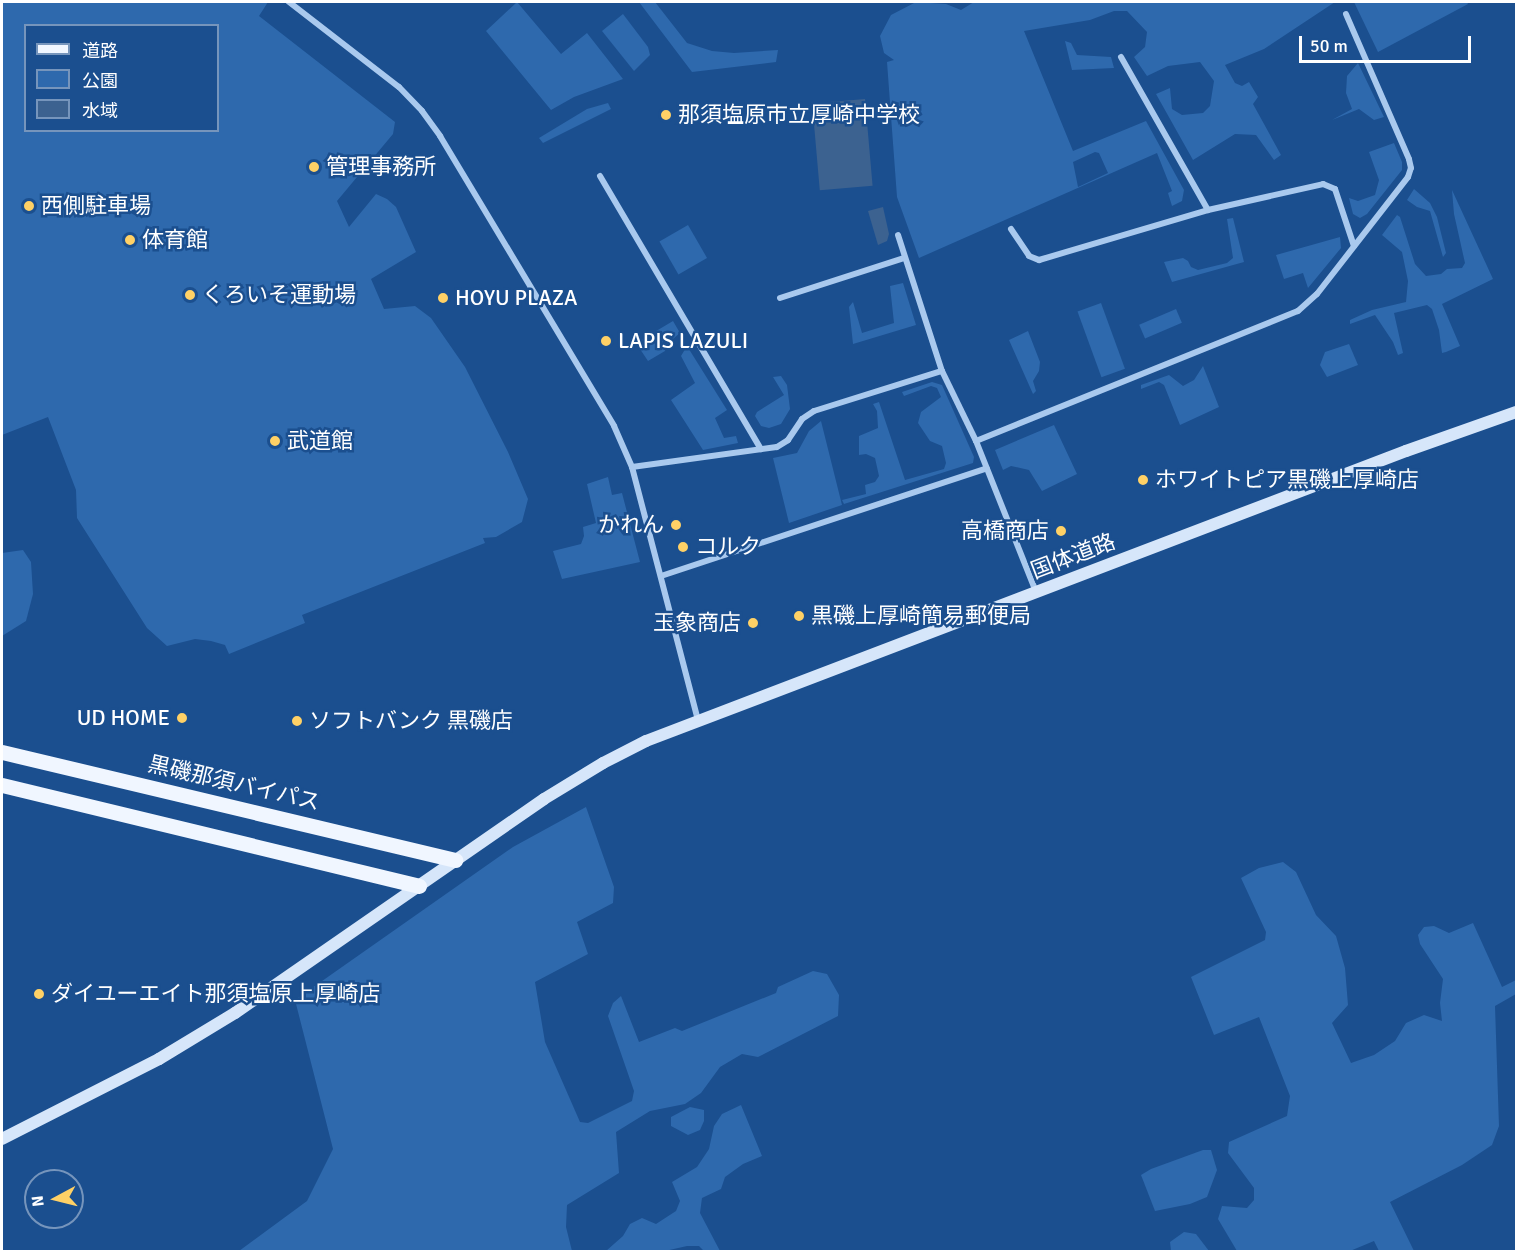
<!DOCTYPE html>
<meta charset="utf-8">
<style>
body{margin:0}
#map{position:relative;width:1518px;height:1253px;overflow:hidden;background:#1b4f8f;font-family:Signika,"Noto Sans JP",sans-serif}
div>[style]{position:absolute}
.green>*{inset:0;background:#2e69ad;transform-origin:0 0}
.water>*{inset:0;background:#3c6290;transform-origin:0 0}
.street>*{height:6px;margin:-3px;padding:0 3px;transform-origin:3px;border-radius:3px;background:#a9c9ee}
.secondary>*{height:12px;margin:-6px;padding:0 6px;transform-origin:6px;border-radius:6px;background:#d6e6fa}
.primary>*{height:15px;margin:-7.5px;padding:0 7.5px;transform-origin:7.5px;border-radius:7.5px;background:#f0f6ff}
.dots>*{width:16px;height:16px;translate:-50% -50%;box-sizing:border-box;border:3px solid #1b4f8f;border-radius:50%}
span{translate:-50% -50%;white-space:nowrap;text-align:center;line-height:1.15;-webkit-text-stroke:5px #1b4f8f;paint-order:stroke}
.poi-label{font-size:22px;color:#fff}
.left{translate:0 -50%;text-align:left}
.right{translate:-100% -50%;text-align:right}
.street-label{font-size:22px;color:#fff}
.frame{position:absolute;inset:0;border:3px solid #fff;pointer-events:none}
.legend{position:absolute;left:24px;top:24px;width:195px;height:108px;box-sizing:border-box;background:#1b4f8f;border:2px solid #7695bc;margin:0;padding:8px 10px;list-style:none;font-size:18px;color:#fff}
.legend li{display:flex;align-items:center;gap:12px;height:30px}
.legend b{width:30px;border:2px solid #7695bc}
.north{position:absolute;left:24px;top:1169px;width:60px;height:60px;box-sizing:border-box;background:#1b4f8f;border:2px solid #7695bc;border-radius:50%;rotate:263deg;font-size:16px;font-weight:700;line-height:24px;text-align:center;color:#fff}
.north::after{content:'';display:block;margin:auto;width:21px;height:27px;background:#ffd166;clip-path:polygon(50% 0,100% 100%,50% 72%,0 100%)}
.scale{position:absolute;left:1299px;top:36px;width:172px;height:27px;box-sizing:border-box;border:3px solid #fff;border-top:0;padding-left:8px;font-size:18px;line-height:21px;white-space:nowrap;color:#fff;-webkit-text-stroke:4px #1b4f8f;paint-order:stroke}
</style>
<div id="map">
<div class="green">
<div style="clip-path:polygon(evenodd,2px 2px,268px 2px,259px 16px,395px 122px,393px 134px,337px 201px,349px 227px,376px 194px,387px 199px,396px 207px,416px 252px,371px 279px,384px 309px,415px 306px,431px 318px,465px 367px,508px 452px,528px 499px,522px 522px,496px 537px,483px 538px,485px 543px,302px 615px,305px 623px,229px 654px,225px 645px,211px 641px,195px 639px,167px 646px,147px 628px,77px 518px,76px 490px,48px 417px,2px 435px,2px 2px,26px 26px,218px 26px,218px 130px,26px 130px,26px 26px)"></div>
<div style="clip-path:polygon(517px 2px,561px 54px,587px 33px,623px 79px,574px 97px,551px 110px,486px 31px)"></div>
<div style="clip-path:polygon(639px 2px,655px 2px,687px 43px,712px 51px,734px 53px,778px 50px,776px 62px,692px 72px)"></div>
<div style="clip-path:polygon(evenodd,916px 2px,946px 4px,961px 10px,974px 2px,1335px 2px,1264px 49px,1225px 65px,1235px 83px,1242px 86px,1249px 82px,1258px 97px,1253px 104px,1281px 155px,1274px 160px,1256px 135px,1235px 134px,1193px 160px,1156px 94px,1170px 88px,1172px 109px,1182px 115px,1203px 113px,1210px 106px,1214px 81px,1200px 62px,1168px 66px,1147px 76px,1134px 57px,1145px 47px,1147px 32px,1127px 11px,1114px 11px,1090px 20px,1024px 31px,1073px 151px,1146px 121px,1184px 190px,1182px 201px,1172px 206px,1168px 193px,1172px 191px,1157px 153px,919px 258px,897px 197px,887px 62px,894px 60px,884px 53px,880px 36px,891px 15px,916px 2px,1095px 152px,1099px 153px,1108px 173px,1078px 187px,1073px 162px,1095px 152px)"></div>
<div style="clip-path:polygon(1354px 2px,1467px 2px,1468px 4px,1378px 52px)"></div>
<div style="clip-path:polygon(623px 14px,648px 47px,650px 55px,634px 71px,602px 31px)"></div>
<div style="clip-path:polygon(1065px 41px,1071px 43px,1077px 55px,1111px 57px,1114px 68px,1072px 70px)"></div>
<div style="clip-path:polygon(1358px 63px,1384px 117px,1374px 120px,1359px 109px,1332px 120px,1352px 109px,1346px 93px,1347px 76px)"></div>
<div style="clip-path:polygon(608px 103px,611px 109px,543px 143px,539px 138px,587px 109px)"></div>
<div style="clip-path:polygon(1394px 143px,1402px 162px,1402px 170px,1367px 214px,1360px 218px,1353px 214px,1349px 198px,1358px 201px,1375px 195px,1379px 180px,1369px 152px)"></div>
<div style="clip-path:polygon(1414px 189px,1430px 203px,1437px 217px,1446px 253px,1443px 257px,1430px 211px,1417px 207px,1407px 200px)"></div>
<div style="clip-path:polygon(1452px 190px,1493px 279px,1442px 304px,1460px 346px,1446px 352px,1442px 353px,1439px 330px,1432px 309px,1427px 305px,1394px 313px,1403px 353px,1398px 355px,1393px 342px,1375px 315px,1350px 324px,1350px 320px,1372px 310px,1406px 302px,1408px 281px,1402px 252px,1382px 235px,1397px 215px,1400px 217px,1415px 264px,1426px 276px,1441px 274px,1447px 269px,1462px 268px,1465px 263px,1454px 214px)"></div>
<div style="clip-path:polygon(1233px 218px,1244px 262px,1172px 282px,1164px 262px,1183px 258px,1188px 261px,1191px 267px,1198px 270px,1227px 263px,1233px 258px,1227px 219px)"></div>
<div style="left:688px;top:225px;width:38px;height:33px;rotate:60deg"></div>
<div style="clip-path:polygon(1340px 237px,1341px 248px,1308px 288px,1303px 273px,1284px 279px,1276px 255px)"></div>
<div style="clip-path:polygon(903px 283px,916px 325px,853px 344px,849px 307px,853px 302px,862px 333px,894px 323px,890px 286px)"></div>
<div style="left:1101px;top:303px;width:70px;height:25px;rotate:70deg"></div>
<div style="left:1176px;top:309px;width:15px;height:40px;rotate:67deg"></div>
<div style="clip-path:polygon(673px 321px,680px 333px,668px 343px,665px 351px,648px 361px,636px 343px)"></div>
<div style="clip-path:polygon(1028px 331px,1040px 362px,1039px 371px,1033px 381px,1036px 391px,1033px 394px,1009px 340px)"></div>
<div style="clip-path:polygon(1349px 344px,1358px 365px,1327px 377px,1320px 365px,1325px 352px)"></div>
<div style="clip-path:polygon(687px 346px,727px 410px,715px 418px,724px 438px,736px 436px,738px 443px,703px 450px,671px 400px,695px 383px,681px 356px)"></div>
<div style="clip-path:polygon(1203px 366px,1219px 407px,1180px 425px,1164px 385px,1159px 382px,1141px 389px,1141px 385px,1169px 375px,1183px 386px,1194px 380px)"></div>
<div style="clip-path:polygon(781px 376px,787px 385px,790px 409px,781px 424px,769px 428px,761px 426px,755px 416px,757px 412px,784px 395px,773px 377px)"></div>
<div style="clip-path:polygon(932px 382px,942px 385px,974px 457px,973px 463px,844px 504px,842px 500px,866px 494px,865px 485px,875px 482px,879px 476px,875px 458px,866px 454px,859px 455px,859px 436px,878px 428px,877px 411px,873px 404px,879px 402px,905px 480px,944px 469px,946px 463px,942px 446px,930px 441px,918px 423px,921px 412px,941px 397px,937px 388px,931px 386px,904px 396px,902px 392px)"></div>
<div style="clip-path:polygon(821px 421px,842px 505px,789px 523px,773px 458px,797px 453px,809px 431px)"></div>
<div style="clip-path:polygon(1054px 425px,1077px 474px,1042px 491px,1029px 470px,1011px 466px,1003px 470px,995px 450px)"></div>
<div style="clip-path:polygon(608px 477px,612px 495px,622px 493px,640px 562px,562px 579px,553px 551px,581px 544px,584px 536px,583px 527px,596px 523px,587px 484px)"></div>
<div style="clip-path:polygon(23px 550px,31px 562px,33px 594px,26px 621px,2px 636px,2px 553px)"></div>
<div style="clip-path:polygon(586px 807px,614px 887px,613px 903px,577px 922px,588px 954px,535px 982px,545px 1042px,580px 1122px,588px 1123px,632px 1101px,634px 1091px,608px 1016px,613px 1003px,621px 996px,639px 1042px,675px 1028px,682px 1031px,776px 993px,778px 987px,813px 971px,827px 974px,839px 995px,838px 1016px,758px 1057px,742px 1054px,720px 1067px,701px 1093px,685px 1104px,650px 1111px,616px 1132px,619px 1173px,567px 1205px,566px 1227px,572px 1251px,239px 1251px,307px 1201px,333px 1149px,295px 1000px,513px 847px)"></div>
<div style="clip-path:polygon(1283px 862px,1296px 872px,1316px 915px,1336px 936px,1345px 968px,1348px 1005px,1332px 1023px,1351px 1063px,1374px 1055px,1395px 1041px,1406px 1023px,1424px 1015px,1442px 1021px,1440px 1003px,1443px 979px,1420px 944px,1418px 935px,1424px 927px,1434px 926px,1449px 933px,1473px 923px,1502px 987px,1516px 980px,1516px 994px,1495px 1006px,1499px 1126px,1492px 1145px,1462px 1165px,1390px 1202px,1414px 1251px,1379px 1251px,1374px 1241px,1350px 1251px,1237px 1251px,1218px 1219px,1222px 1206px,1247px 1208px,1254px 1200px,1254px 1188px,1228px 1153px,1229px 1142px,1287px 1116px,1290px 1096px,1259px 1017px,1214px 1035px,1191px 977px,1265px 940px,1266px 932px,1241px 878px,1259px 868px)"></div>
<div style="clip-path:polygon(741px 1105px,762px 1156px,743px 1164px,725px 1177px,721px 1189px,702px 1198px,700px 1213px,720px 1251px,704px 1251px,699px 1246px,687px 1246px,665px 1251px,606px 1251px,623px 1236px,630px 1224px,642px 1218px,656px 1224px,676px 1211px,680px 1201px,672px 1182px,697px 1167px,709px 1149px,714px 1126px,722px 1114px)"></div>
<div style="clip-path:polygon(690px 1107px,704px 1110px,704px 1121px,700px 1130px,688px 1135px,671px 1126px,671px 1117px)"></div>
<div style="clip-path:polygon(1203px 1150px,1211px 1150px,1217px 1170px,1207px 1197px,1190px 1204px,1155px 1211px,1141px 1175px,1151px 1169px)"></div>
<div style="clip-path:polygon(1184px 1232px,1196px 1234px,1209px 1251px,1171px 1251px,1170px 1242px)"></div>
</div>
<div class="water">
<div style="left:865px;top:99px;width:87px;height:53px;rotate:85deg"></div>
<div style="clip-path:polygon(883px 207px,889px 234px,887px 241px,878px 245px,868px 211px)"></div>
</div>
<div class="street">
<div style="left:289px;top:2px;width:139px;rotate:37.7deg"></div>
<div style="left:399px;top:87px;width:33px;rotate:46deg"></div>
<div style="left:422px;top:111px;width:31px;rotate:54deg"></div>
<div style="left:440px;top:136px;width:338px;rotate:59deg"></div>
<div style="left:614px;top:426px;width:45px;rotate:66.3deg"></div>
<div style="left:632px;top:467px;width:261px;rotate:75.4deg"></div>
<div style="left:1121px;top:57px;width:176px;rotate:60.4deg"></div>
<div style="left:600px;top:176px;width:317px;rotate:59.5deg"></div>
<div style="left:1011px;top:229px;width:32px;rotate:56deg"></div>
<div style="left:1029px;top:256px;width:11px;rotate:22deg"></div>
<div style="left:1039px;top:260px;width:176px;rotate:-16.5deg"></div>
<div style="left:1208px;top:210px;width:118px;rotate:-12.7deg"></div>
<div style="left:1323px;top:184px;width:13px;rotate:23deg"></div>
<div style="left:1335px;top:189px;width:60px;rotate:71.6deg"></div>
<div style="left:898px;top:235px;width:143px;rotate:72.1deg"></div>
<div style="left:942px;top:371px;width:78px;rotate:64.1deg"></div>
<div style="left:976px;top:441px;width:162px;rotate:68.3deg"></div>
<div style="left:780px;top:298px;width:130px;rotate:-17.9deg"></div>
<div style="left:976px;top:441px;width:347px;rotate:-22deg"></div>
<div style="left:1298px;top:311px;width:25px;rotate:-42deg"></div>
<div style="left:1317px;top:294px;width:148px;rotate:-52.1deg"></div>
<div style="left:1408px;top:177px;width:9px;rotate:-72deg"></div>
<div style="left:1411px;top:168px;width:9px;rotate:-103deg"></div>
<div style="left:1409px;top:159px;width:158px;rotate:-113.5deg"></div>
<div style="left:632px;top:467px;width:146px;rotate:-7.9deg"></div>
<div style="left:777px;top:447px;width:13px;rotate:-32deg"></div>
<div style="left:788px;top:440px;width:25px;rotate:-56deg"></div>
<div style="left:802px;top:419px;width:14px;rotate:-34deg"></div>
<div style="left:814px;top:411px;width:134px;rotate:-17.4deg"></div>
<div style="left:661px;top:576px;width:343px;rotate:-18.3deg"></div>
</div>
<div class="secondary">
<div style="left:2px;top:1139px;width:176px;rotate:-27deg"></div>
<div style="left:159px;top:1059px;width:89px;rotate:-31.2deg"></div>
<div style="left:235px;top:1013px;width:376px;rotate:-34.7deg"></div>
<div style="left:544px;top:799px;width:69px;rotate:-31.4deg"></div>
<div style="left:603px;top:763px;width:48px;rotate:-27.1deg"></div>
<div style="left:646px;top:741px;width:813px;rotate:-20.89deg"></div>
<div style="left:1406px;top:451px;width:117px;rotate:-19.5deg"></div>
</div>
<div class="primary">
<div style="left:2px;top:752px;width:466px;rotate:13.4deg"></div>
<div style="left:2px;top:785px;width:429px;rotate:13.6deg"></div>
</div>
<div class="dots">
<div style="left:666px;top:115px;background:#ffd166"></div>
<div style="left:314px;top:167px;background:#ffd166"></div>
<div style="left:29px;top:206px;background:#ffd166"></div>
<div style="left:130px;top:240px;background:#ffd166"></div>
<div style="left:190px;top:295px;background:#ffd166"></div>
<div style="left:443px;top:298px;background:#ffd166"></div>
<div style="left:606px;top:341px;background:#ffd166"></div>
<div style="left:275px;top:441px;background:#ffd166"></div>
<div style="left:1143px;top:480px;background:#ffd166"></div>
<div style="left:676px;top:525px;background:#ffd166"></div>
<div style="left:1061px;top:531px;background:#ffd166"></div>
<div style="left:683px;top:547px;background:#ffd166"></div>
<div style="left:799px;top:616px;background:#ffd166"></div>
<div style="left:753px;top:623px;background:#ffd166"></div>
<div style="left:182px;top:718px;background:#ffd166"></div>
<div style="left:297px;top:721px;background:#ffd166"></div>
<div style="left:39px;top:994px;background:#ffd166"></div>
</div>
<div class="poi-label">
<span class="left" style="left:678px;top:115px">那須塩原市立厚崎中学校</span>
<span class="left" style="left:326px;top:167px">管理事務所</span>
<span class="left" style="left:41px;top:206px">西側駐車場</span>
<span class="left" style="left:142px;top:240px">体育館</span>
<span class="left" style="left:202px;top:295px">くろいそ運動場</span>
<span class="left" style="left:455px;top:298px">HOYU PLAZA</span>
<span class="left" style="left:618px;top:341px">LAPIS LAZULI</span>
<span class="left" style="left:287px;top:441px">武道館</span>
<span class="left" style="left:1155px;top:480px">ホワイトピア黒磯上厚崎店</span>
<span class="right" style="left:664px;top:525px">かれん</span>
<span class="right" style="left:1049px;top:531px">高橋商店</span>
<span class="left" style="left:695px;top:547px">コルク</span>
<span class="left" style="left:811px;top:616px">黒磯上厚崎簡易郵便局</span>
<span class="right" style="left:741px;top:623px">玉象商店</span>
<span class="right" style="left:170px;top:718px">UD HOME</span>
<span class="left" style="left:309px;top:721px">ソフトバンク 黒磯店</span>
<span class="left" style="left:51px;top:994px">ダイユーエイト那須塩原上厚崎店</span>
</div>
<div class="street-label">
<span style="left:1073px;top:556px;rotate:-21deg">国体道路</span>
<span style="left:234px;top:783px;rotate:13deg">黒磯那須バイパス</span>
</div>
<div class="frame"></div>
<ul class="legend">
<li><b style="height:8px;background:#f0f6ff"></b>道路</li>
<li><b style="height:16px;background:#2e69ad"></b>公園</li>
<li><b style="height:16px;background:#3c6290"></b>水域</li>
</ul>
<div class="north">N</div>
<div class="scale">50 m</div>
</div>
